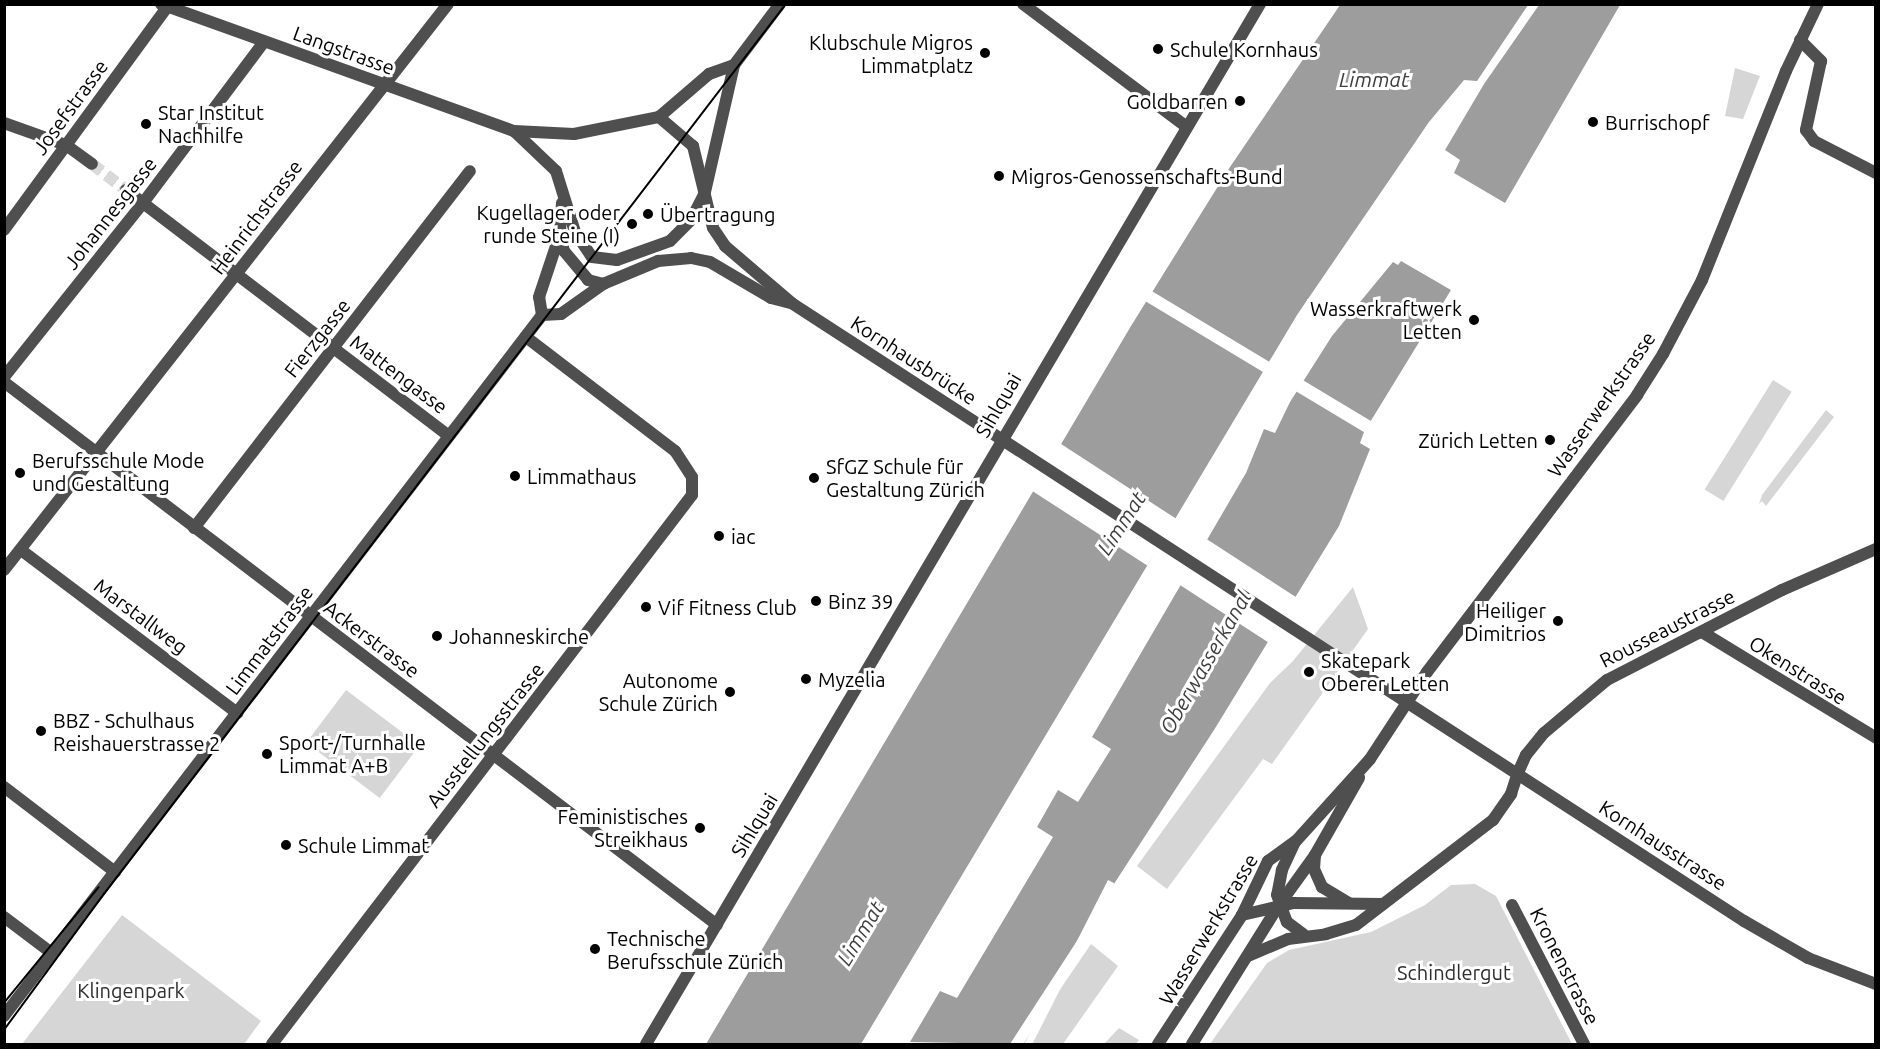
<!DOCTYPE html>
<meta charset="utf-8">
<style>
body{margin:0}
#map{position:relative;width:1880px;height:1049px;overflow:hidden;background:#fff;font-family:Ubuntu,sans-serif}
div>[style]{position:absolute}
.green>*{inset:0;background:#d6d6d6;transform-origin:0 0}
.water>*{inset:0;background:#9d9d9d}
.pier>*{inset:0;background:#fff;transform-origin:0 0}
.minor-tunnel>*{height:12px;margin-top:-6px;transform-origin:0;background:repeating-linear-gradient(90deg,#d9d9d9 0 12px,transparent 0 18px)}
.minor>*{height:12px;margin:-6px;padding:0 6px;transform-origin:6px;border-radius:6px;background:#4f4f4f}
.tertiary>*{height:12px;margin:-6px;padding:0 6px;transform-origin:6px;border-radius:6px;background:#4f4f4f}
.tram>*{height:1.5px;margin:-0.75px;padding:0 0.75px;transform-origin:0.75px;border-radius:0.75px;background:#000}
.dots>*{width:16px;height:16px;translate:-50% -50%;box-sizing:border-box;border:3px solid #fff;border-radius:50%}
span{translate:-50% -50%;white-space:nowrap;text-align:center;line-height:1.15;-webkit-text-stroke:6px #fff;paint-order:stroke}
.poi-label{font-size:20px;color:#000}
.right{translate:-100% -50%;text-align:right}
.left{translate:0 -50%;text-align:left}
.street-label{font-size:20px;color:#000}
.park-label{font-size:20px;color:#2d2d2d}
.water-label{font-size:21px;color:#3e3e3e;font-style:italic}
.frame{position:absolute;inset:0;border:6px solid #000;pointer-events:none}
</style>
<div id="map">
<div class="green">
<div style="clip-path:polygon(1735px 68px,1760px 76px,1743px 119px,1725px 116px)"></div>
<div style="left:1773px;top:380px;width:22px;height:129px;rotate:32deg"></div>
<div style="clip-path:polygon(1826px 410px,1834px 417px,1766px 506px,1762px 501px,1759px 504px,1762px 495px)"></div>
<div style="clip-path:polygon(1353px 587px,1368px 629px,1272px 764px,1263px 759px,1167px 889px,1137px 866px,1270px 683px,1293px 661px)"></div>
<div style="left:346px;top:690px;width:92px;height:66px;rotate:37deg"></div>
<div style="clip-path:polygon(1475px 884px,1496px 896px,1572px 1044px,1210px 1044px,1267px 963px,1289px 950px,1371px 932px,1425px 905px,1451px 885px)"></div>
<div style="clip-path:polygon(122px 915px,261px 1021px,244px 1044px,22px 1044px)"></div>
<div style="clip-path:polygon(1091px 944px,1118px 966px,1063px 1044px,1023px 1044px)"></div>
<div style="clip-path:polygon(1119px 1028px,1139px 1040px,1136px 1044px,1104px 1044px)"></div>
</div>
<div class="water">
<div style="clip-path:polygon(1340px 5px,1528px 5px,1477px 81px,1464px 80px,1429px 122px,1297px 315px,861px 1044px,706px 1044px,1131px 326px,1230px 167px)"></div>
<div style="clip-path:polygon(1539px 5px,1620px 5px,1505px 203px,1454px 173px,1460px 160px,1445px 150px,1484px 84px)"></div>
<div style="clip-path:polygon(1401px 261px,1451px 290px,1364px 432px,1360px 443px,1370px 449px,1339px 526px,1214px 730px,1010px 1044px,910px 1042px,940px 991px,957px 998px,1053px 837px,1037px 827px,1058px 790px,1078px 802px,1111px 749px,1092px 737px,1246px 473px,1264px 429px,1275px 433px,1290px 402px,1332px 336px,1393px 262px,1398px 265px)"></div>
</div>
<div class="pier">
<div style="left:1150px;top:290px;width:142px;height:12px;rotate:31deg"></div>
<div style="left:1301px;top:379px;width:83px;height:13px;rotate:31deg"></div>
<div style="left:1058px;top:442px;width:142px;height:55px;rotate:33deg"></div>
<div style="left:1205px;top:538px;width:111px;height:53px;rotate:33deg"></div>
<div style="left:1108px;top:880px;width:7px;height:195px;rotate:27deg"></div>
</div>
<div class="minor-tunnel">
<div style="left:92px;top:164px;width:43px;rotate:37.4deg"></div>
</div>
<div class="minor">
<div style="left:1023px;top:4px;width:205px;rotate:36.9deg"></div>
<div style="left:1800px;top:40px;width:30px;rotate:45deg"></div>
<div style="left:1821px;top:61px;width:71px;rotate:102.3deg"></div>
<div style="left:1806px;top:130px;width:14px;rotate:54deg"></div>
<div style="left:1814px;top:141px;width:70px;rotate:27.3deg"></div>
<div style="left:4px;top:123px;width:66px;rotate:19.5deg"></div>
<div style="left:66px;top:145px;width:32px;rotate:36deg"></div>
<div style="left:126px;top:190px;width:406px;rotate:37.3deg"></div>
<div style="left:4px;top:230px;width:276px;rotate:-53.8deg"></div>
<div style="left:542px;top:315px;width:18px;rotate:-99deg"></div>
<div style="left:539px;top:297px;width:66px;rotate:-71.6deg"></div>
<div style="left:542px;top:315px;width:19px;rotate:-3deg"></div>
<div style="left:561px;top:314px;width:52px;rotate:-35.5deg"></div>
<div style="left:4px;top:377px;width:223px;rotate:-51.4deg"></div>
<div style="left:143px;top:203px;width:201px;rotate:-53.1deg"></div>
<div style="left:4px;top:382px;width:896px;rotate:37.29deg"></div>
<div style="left:194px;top:528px;width:451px;rotate:-52.3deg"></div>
<div style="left:21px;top:550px;width:271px;rotate:37deg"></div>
<div style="left:4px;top:570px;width:719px;rotate:-51.89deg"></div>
<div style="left:1702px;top:632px;width:204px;rotate:31.3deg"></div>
<div style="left:1517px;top:775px;width:22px;rotate:-66deg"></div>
<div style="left:1526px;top:755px;width:28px;rotate:-51deg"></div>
<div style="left:1544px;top:733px;width:82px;rotate:-40.1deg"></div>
<div style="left:1607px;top:680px;width:197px;rotate:-27.2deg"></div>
<div style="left:1782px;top:590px;width:103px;rotate:-23.6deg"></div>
<div style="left:4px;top:787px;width:140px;rotate:37.4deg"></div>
<div style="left:1512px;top:905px;width:157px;rotate:62.6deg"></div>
<div style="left:4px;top:917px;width:61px;rotate:37.1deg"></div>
<div style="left:4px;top:1016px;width:884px;rotate:-52.49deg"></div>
<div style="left:272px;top:1044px;width:691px;rotate:-52.58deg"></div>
<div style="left:692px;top:495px;width:18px;rotate:-90deg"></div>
<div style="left:692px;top:477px;width:31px;rotate:-123deg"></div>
<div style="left:675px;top:451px;width:188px;rotate:-142.6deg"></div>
</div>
<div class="tertiary">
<div style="left:161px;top:4px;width:375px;rotate:19.8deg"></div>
<div style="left:514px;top:131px;width:60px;rotate:2.9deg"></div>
<div style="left:574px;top:134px;width:87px;rotate:-11.3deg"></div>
<div style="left:659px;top:117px;width:66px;rotate:-40.7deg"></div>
<div style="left:709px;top:74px;width:27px;rotate:-20deg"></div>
<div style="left:659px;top:117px;width:45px;rotate:40.5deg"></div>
<div style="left:693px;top:146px;width:84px;rotate:76.3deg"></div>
<div style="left:713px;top:228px;width:22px;rotate:56deg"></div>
<div style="left:725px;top:246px;width:89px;rotate:40.5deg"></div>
<div style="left:793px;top:304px;width:1134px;rotate:32.98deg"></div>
<div style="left:1744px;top:921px;width:74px;rotate:30deg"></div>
<div style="left:1808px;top:958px;width:73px;rotate:20.9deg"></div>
<div style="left:514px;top:131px;width:58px;rotate:43.6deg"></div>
<div style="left:556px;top:171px;width:64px;rotate:72.7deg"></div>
<div style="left:575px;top:232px;width:30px;rotate:56deg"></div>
<div style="left:592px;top:257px;width:25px;rotate:7deg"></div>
<div style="left:617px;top:260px;width:56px;rotate:-19.7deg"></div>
<div style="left:670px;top:241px;width:30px;rotate:-45deg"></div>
<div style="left:691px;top:220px;width:31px;rotate:-63deg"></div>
<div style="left:705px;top:192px;width:130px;rotate:-77.1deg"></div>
<div style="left:734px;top:65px;width:76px;rotate:-53deg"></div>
<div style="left:562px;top:203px;width:31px;rotate:94deg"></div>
<div style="left:560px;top:234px;width:17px;rotate:77deg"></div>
<div style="left:564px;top:251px;width:38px;rotate:50deg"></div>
<div style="left:588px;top:280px;width:16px;rotate:15deg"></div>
<div style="left:603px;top:284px;width:60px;rotate:-22.7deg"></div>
<div style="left:658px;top:261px;width:33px;rotate:-5deg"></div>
<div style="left:691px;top:258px;width:19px;rotate:12deg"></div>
<div style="left:710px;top:262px;width:71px;rotate:30.5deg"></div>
<div style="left:771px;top:298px;width:21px;rotate:14deg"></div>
<div style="left:1294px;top:844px;width:29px;rotate:115deg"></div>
<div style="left:1282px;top:870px;width:25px;rotate:101deg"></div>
<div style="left:1277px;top:895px;width:29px;rotate:70deg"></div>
<div style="left:1287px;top:922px;width:20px;rotate:37deg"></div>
<div style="left:1315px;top:855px;width:14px;rotate:94deg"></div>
<div style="left:1314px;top:869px;width:20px;rotate:66deg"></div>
<div style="left:1322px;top:887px;width:31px;rotate:31deg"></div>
<div style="left:1242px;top:915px;width:52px;rotate:-13.2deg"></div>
<div style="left:1293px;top:903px;width:90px;rotate:0.6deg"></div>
<div style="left:1248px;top:956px;width:43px;rotate:-23deg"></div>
<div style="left:1288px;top:939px;width:38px;rotate:-7deg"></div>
<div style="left:1326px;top:934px;width:31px;rotate:-17deg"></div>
<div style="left:1356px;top:925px;width:173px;rotate:-37.5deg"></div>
<div style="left:1493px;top:820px;width:32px;rotate:-55deg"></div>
<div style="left:1511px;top:794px;width:20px;rotate:-72deg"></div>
<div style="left:646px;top:1044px;width:1208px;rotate:-59.44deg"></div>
<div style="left:1158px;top:1044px;width:154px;rotate:-56.9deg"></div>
<div style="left:1242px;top:915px;width:60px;rotate:-64.3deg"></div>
<div style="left:1268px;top:861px;width:34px;rotate:-36deg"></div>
<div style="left:1296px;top:841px;width:110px;rotate:-47.9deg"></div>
<div style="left:1370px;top:759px;width:104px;rotate:-56.8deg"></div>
<div style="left:1427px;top:672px;width:348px;rotate:-52.8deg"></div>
<div style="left:1637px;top:395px;width:49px;rotate:-57.6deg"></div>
<div style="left:1663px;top:354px;width:84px;rotate:-62.2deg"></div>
<div style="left:1702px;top:280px;width:225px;rotate:-68.1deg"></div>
<div style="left:1786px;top:71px;width:74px;rotate:-64.5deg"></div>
<div style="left:1192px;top:1044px;width:164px;rotate:-58deg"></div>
<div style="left:1279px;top:905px;width:62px;rotate:-54.2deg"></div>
<div style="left:1315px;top:855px;width:89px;rotate:-60.3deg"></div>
</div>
<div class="tram">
<div style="left:4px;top:1003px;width:149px;rotate:-50.7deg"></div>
<div style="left:4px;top:1030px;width:169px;rotate:-53.7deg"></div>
<div style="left:104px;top:894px;width:1121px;rotate:-52.54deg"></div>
</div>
<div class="dots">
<div style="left:1158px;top:49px;background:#000"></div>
<div style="left:985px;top:53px;background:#000"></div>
<div style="left:1240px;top:101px;background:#000"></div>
<div style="left:1593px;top:122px;background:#000"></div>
<div style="left:146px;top:124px;background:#000"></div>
<div style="left:999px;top:176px;background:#000"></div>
<div style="left:648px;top:214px;background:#000"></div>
<div style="left:632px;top:224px;background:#000"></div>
<div style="left:1474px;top:320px;background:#000"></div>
<div style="left:1550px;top:440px;background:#000"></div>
<div style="left:20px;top:473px;background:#000"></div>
<div style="left:515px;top:476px;background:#000"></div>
<div style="left:814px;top:478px;background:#000"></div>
<div style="left:719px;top:536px;background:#000"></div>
<div style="left:816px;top:601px;background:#000"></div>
<div style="left:646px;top:607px;background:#000"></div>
<div style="left:1558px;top:621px;background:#000"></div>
<div style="left:437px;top:636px;background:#000"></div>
<div style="left:1309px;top:672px;background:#000"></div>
<div style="left:806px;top:679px;background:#000"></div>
<div style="left:730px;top:692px;background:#000"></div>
<div style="left:41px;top:731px;background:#000"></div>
<div style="left:267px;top:754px;background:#000"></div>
<div style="left:700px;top:828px;background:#000"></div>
<div style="left:286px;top:845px;background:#000"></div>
<div style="left:595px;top:949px;background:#000"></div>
</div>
<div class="poi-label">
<span class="right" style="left:973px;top:54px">Klubschule Migros<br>Limmatplatz</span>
<span class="left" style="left:1170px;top:49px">Schule Kornhaus</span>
<span class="right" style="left:1228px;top:101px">Goldbarren</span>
<span class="left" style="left:158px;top:124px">Star Institut<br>Nachhilfe</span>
<span class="left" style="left:1605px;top:122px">Burrischopf</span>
<span class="left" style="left:1011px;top:176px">Migros-Genossenschafts-Bund</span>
<span class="right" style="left:620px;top:224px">Kugellager oder<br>runde Steine (I)</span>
<span class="left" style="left:660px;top:214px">Übertragung</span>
<span class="right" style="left:1462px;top:320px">Wasserkraftwerk<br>Letten</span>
<span class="right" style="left:1538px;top:440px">Zürich Letten</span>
<span class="left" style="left:32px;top:472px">Berufsschule Mode<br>und Gestaltung</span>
<span class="left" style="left:826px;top:478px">SfGZ Schule für<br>Gestaltung Zürich</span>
<span class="left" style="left:527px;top:476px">Limmathaus</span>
<span class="left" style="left:731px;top:536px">iac</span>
<span class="left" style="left:828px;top:601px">Binz 39</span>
<span class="left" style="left:658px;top:607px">Vif Fitness Club</span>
<span class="right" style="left:1546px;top:622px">Heiliger<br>Dimitrios</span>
<span class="left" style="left:449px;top:636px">Johanneskirche</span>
<span class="left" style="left:1321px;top:672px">Skatepark<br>Oberer Letten</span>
<span class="left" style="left:818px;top:679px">Myzelia</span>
<span class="right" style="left:718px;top:692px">Autonome<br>Schule Zürich</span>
<span class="left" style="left:53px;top:732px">BBZ - Schulhaus<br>Reishauerstrasse 2</span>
<span class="left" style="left:279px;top:754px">Sport-/Turnhalle<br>Limmat A+B</span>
<span class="right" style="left:688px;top:828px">Feministisches<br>Streikhaus</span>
<span class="left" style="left:298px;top:845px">Schule Limmat</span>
<span class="left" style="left:607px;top:950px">Technische<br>Berufsschule Zürich</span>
</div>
<div class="street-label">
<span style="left:344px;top:50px;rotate:20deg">Langstrasse</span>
<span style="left:70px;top:107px;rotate:-54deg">Josefstrasse</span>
<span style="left:110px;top:213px;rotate:-52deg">Johannesgasse</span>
<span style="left:256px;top:217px;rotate:-53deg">Heinrichstrasse</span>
<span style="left:317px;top:338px;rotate:-52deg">Fierzgasse</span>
<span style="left:914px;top:360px;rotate:33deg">Kornhausbrücke</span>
<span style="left:399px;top:374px;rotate:37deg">Mattengasse</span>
<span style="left:1601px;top:404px;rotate:-55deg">Wasserwerkstrasse</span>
<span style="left:998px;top:405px;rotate:-60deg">Sihlquai</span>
<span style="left:141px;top:616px;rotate:37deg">Marstallweg</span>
<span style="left:1667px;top:628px;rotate:-27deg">Rousseaustrasse</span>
<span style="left:372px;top:639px;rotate:37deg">Ackerstrasse</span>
<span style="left:269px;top:640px;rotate:-53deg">Limmatstrasse</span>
<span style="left:1798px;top:670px;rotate:32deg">Okenstrasse</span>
<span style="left:485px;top:735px;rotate:-52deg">Ausstellungsstrasse</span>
<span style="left:754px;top:825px;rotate:-59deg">Sihlquai</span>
<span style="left:1663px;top:845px;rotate:33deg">Kornhausstrasse</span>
<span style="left:1208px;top:929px;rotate:-59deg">Wasserwerkstrasse</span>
<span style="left:1565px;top:966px;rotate:63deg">Kronenstrasse</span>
</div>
<div class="park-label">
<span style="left:1454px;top:972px">Schindlergut</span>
<span style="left:131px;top:990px">Klingenpark</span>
</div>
<div class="water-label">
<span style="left:1374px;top:79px">Limmat</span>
<span style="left:1121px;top:523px;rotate:-57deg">Limmat</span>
<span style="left:1205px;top:662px;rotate:-60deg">Oberwasserkanal</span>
<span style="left:860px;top:933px;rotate:-59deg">Limmat</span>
</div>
<div class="frame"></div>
</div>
